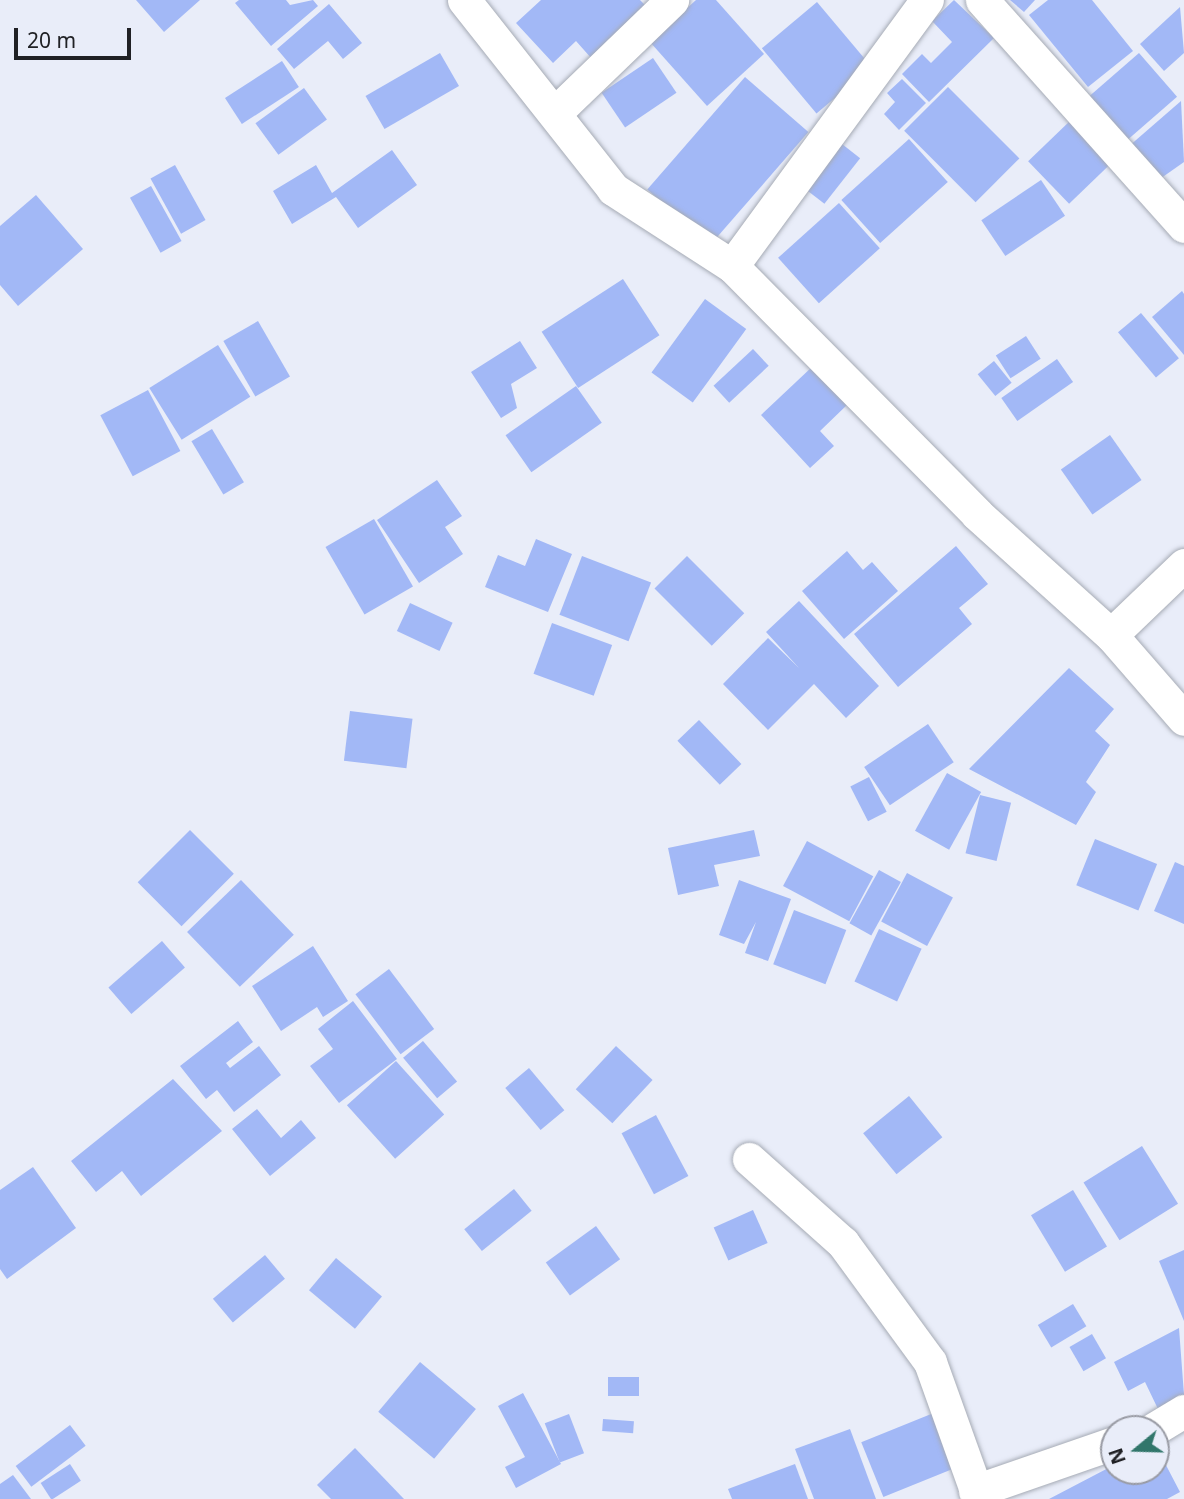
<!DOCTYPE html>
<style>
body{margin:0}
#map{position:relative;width:1184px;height:1499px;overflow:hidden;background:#e9edf9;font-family:"Noto Sans",sans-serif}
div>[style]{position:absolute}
.building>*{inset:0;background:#a2b8f6;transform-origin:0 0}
.roads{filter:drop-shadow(0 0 2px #a6abb5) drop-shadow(0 0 2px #a6abb5)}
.minor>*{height:33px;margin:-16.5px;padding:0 16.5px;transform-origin:16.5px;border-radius:16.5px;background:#fff}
span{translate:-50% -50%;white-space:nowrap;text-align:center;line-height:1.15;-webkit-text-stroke:5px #e9edf9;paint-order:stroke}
.north{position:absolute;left:1100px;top:1415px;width:70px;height:70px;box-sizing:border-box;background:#e9edf9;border:2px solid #999ba4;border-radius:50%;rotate:251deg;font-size:19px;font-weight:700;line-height:28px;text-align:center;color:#202125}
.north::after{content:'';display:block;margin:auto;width:24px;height:32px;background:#31766b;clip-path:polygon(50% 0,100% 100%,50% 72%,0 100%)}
.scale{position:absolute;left:14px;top:28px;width:117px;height:32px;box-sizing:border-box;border:4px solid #202125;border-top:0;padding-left:9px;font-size:21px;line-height:24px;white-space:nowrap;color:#202125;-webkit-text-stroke:5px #e9edf9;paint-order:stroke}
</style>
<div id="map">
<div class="building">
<div style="clip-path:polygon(136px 0,200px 0,164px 32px)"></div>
<div style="clip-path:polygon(239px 0,286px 0,290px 5px,313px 0,318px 6px,271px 46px,235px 3px)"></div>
<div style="clip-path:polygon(541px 0,640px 0,647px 7px,592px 59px,576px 41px,553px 63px,516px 23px)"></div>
<div style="clip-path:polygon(696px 0,716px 0,764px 54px,707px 106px,650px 42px)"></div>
<div style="clip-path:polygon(954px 0,994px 38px,929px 102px,902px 74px,922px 54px,931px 63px,952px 42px,932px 21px)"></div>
<div style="clip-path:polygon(1010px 0,1035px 0,1024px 12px)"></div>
<div style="clip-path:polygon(1048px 0,1092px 0,1133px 51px,1088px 87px,1029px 15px)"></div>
<div style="left:817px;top:2px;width:85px;height:72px;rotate:50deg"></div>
<div style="clip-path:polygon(329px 4px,362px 43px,343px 59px,328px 41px,294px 69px,277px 49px)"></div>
<div style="clip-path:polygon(1180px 7px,1184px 53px,1164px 71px,1140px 44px)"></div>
<div style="left:440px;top:53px;width:38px;height:86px;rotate:60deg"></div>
<div style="left:1139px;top:53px;width:58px;height:67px;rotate:49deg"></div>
<div style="left:653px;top:58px;width:42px;height:62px;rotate:56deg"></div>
<div style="left:282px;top:61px;width:31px;height:68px;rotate:57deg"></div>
<div style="left:745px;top:77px;width:84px;height:149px;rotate:41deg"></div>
<div style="clip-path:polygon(902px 79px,926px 103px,899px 130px,884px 114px,895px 102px,887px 93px)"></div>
<div style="left:948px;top:87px;width:101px;height:62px;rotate:45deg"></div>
<div style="left:304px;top:88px;width:39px;height:60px;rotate:54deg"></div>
<div style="clip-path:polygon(1181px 101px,1184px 162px,1157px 181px,1128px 147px)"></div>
<div style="left:1072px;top:119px;width:59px;height:61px;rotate:46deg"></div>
<div style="left:909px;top:139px;width:58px;height:91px;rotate:48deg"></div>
<div style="left:842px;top:144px;width:23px;height:58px;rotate:38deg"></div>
<div style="clip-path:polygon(392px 150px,417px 185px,358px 228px,336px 197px,292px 224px,273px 191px,316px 165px,332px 193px)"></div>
<div style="left:175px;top:165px;width:63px;height:28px;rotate:61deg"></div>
<div style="left:1041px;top:180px;width:43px;height:72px;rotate:56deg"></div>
<div style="left:151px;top:186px;width:63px;height:24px;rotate:61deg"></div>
<div style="clip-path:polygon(36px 195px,83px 249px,18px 306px,0 285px,0 226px)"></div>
<div style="left:839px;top:203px;width:61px;height:82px;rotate:48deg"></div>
<div style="left:623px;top:279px;width:67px;height:97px;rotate:57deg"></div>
<div style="clip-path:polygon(1182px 291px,1184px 294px,1184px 355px,1152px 317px)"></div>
<div style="left:705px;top:299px;width:51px;height:91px;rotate:36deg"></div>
<div style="left:1141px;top:313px;width:59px;height:30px;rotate:50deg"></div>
<div style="left:258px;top:321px;width:64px;height:40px;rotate:60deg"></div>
<div style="left:1026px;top:336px;width:27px;height:36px;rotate:57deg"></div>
<div style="clip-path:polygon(520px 341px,537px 368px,511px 384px,517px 408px,501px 418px,471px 372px)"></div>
<div style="left:218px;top:345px;width:61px;height:81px;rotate:58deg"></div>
<div style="left:753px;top:349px;width:23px;height:54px;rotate:47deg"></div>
<div style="left:1057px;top:359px;width:28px;height:68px;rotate:55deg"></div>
<div style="left:994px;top:361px;width:28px;height:21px;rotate:51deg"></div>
<div style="clip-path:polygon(813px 366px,848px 404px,820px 431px,834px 446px,810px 468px,761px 415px)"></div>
<div style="left:576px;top:386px;width:45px;height:86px;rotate:55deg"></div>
<div style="left:148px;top:390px;width:69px;height:54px;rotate:62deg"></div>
<div style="left:212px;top:429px;width:62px;height:24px;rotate:59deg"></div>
<div style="left:1110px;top:435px;width:55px;height:60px;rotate:55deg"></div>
<div style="clip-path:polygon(437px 480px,462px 516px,445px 527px,463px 554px,419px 583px,377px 520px)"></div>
<div style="left:374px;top:519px;width:78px;height:56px;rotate:60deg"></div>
<div style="clip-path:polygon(536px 539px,572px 554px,548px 612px,485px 587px,498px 555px,525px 566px)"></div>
<div style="clip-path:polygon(956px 546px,988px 584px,959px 608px,972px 624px,898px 687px,854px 634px)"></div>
<div style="clip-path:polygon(847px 551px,863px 570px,872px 562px,898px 591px,844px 639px,802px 591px)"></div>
<div style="left:582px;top:556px;width:74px;height:63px;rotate:21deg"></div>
<div style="left:687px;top:556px;width:81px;height:46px;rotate:45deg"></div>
<div style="clip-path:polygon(799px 601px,879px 686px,846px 718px,814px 684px,768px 730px,723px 684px,768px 638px,799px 668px,766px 632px)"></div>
<div style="left:410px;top:603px;width:47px;height:31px;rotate:25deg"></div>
<div style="left:552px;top:623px;width:64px;height:54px;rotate:20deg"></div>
<div style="clip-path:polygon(1069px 668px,1114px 709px,1095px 731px,1110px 745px,1086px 782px,1096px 792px,1076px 825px,969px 769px)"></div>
<div style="left:350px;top:711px;width:63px;height:50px;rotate:7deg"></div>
<div style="left:699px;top:720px;width:61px;height:30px;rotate:46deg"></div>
<div style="left:928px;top:724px;width:46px;height:77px;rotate:56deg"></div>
<div style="left:947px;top:773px;width:39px;height:66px;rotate:29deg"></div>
<div style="left:869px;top:777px;width:39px;height:21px;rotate:63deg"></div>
<div style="left:980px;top:795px;width:32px;height:60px;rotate:14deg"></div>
<div style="left:190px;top:830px;width:62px;height:74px;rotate:45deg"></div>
<div style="clip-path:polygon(754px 830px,760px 856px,714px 865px,719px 886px,678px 895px,668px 848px)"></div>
<div style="left:1095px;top:839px;width:67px;height:50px;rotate:22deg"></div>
<div style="left:807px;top:841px;width:75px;height:51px;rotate:28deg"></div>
<div style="clip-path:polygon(1175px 862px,1184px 866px,1184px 924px,1154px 911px)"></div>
<div style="left:879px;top:870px;width:25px;height:61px;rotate:29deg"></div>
<div style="left:907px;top:873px;width:52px;height:55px;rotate:28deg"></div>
<div style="left:241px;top:880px;width:76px;height:75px;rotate:46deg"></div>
<div style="clip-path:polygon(739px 880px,791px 899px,768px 961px,745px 953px,756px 922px,744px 944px,719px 935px)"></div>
<div style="left:794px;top:910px;width:56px;height:58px;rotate:21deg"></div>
<div style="left:879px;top:929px;width:47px;height:58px;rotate:25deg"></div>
<div style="left:162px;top:941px;width:35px;height:71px;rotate:49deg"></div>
<div style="clip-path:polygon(313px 946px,348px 1001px,323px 1017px,317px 1007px,281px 1031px,252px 986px)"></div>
<div style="left:389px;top:969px;width:75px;height:42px;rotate:53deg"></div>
<div style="clip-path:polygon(353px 1001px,397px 1059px,339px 1103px,310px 1066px,333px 1049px,318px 1029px)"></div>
<div style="clip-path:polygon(238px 1021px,253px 1042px,226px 1063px,230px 1068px,259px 1046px,281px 1075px,234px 1112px,217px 1090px,206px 1099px,180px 1066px)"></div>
<div style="left:423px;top:1041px;width:53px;height:26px;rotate:50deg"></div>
<div style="left:616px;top:1046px;width:50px;height:59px;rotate:43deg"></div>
<div style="left:396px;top:1061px;width:72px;height:66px;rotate:48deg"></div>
<div style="left:529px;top:1068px;width:55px;height:31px;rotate:50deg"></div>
<div style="clip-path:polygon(173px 1079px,222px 1131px,141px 1196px,122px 1171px,96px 1192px,71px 1161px)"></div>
<div style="left:909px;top:1096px;width:53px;height:59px;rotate:51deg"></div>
<div style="clip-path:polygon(257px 1109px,281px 1138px,301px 1120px,316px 1138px,270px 1176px,232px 1129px)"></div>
<div style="left:656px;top:1115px;width:69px;height:39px;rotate:62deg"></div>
<div style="left:1142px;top:1146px;width:68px;height:69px;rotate:58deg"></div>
<div style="clip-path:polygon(33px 1167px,76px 1228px,7px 1279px,0 1269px,0 1190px)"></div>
<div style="left:514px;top:1189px;width:28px;height:64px;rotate:51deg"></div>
<div style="left:1073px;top:1190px;width:66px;height:49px;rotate:59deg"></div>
<div style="left:753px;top:1210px;width:36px;height:43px;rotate:66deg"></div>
<div style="left:596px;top:1226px;width:41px;height:62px;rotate:54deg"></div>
<div style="clip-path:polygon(1184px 1250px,1184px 1321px,1159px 1261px)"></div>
<div style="left:265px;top:1255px;width:31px;height:68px;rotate:50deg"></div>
<div style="left:336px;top:1258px;width:60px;height:42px;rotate:40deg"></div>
<div style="left:1073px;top:1304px;width:26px;height:41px;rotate:59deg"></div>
<div style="clip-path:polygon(1179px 1328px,1184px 1395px,1158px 1409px,1145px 1382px,1128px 1391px,1114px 1362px)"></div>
<div style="left:1092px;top:1334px;width:28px;height:26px;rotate:60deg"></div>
<div style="left:420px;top:1362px;width:73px;height:65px;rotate:40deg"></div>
<div style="left:608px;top:1377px;width:31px;height:19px"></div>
<div style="clip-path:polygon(523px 1393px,561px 1464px,516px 1488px,505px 1467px,525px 1457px,498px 1406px)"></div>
<div style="left:941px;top:1410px;width:59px;height:86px;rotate:68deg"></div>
<div style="left:569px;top:1414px;width:42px;height:26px;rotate:69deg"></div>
<div style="left:603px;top:1419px;width:31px;height:12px;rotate:4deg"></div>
<div style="left:70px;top:1425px;width:26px;height:68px;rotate:53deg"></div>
<div style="clip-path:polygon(850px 1429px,876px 1499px,814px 1499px,795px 1449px)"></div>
<div style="clip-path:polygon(1156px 1446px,1180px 1492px,1167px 1499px,1049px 1499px,1114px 1465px,1114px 1471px,1156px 1471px)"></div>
<div style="clip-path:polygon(355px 1448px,404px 1499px,331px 1499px,317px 1485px)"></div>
<div style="left:70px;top:1464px;width:20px;height:35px;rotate:57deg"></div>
<div style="clip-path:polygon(795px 1464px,808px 1499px,732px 1499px,728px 1489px)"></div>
<div style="clip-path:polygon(13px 1475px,31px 1499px,0 1499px,0 1484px)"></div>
</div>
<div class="roads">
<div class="minor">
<div style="left:464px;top:0;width:241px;rotate:51.7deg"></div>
<div style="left:613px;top:189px;width:142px;rotate:32.9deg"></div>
<div style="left:732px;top:266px;width:349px;rotate:45.3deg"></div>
<div style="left:977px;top:514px;width:181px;rotate:42.1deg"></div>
<div style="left:1111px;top:635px;width:111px;rotate:49deg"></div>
<div style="left:982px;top:0;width:303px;rotate:48.2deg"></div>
<div style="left:555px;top:113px;width:163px;rotate:-44deg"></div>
<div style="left:732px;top:266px;width:330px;rotate:-53.8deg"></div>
<div style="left:1111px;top:635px;width:101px;rotate:-43.8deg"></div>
<div style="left:749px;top:1159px;width:126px;rotate:41.8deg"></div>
<div style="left:843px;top:1243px;width:147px;rotate:53.8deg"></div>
<div style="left:930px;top:1362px;width:145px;rotate:70.3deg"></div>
<div style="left:1154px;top:1429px;width:35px;rotate:-31deg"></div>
<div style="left:975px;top:1491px;width:147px;rotate:-19.1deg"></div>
</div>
</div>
<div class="north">N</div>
<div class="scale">20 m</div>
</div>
